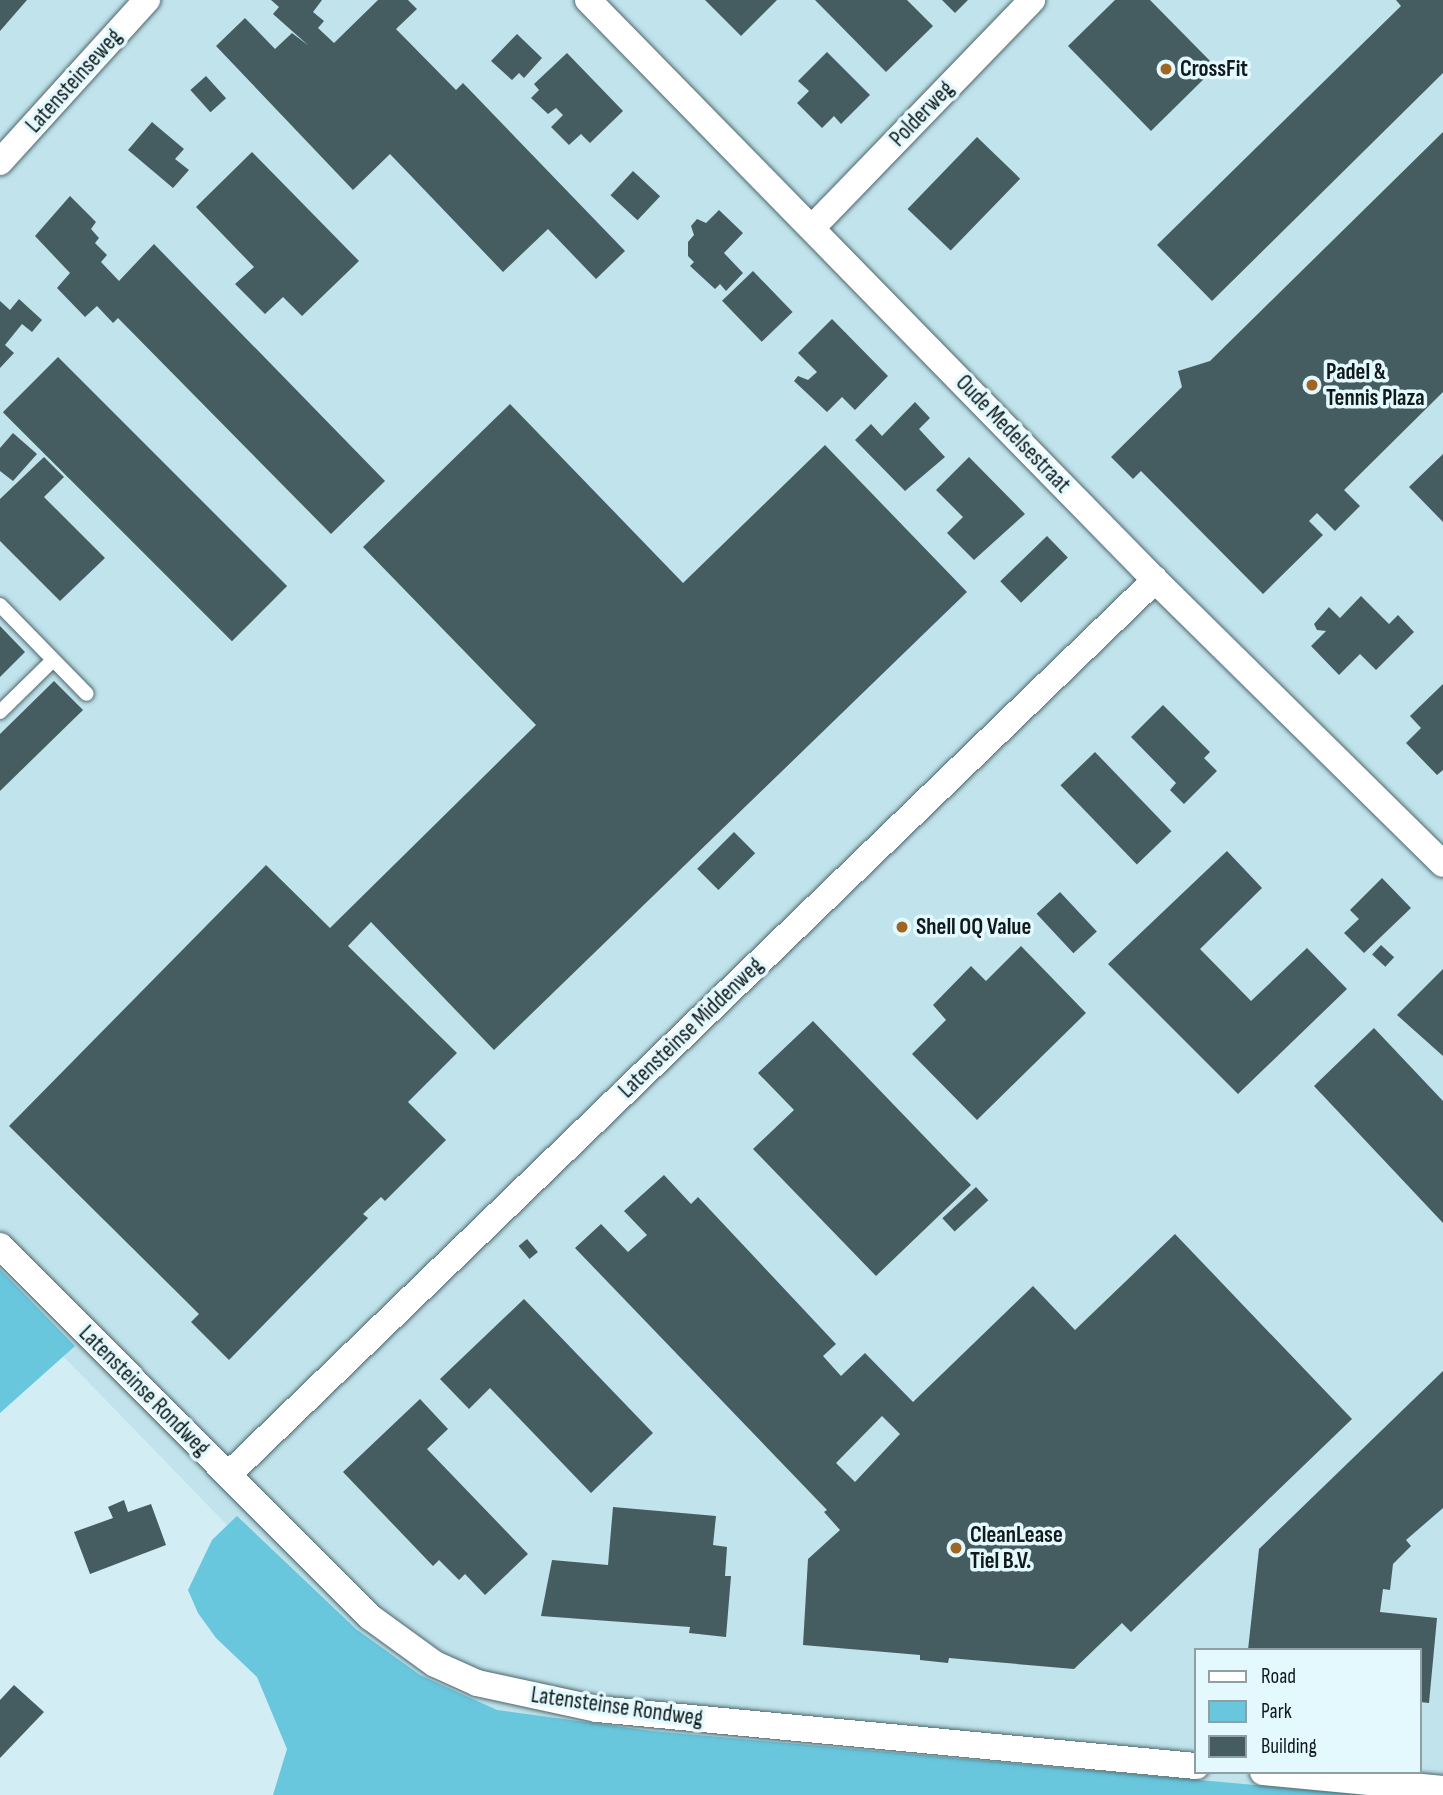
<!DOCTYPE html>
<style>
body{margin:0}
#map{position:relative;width:1443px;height:1795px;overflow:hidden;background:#d3edf4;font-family:"Sofia Sans Condensed",sans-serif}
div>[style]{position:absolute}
.built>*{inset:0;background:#c0e3ec}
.green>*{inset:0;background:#68c6dd}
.building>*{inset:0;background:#455c61;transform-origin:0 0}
.roads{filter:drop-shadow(0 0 2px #4f666b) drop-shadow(0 0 2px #4f666b)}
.service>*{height:14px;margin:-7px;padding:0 7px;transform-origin:7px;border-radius:7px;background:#fff}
.minor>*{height:26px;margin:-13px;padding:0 13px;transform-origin:13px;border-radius:13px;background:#fff}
.dots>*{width:19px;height:19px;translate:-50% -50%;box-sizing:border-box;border:4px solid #e4f9fe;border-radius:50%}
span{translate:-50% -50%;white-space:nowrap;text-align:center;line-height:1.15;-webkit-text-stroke:7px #e4f9fe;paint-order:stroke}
.poi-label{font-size:23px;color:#10191b;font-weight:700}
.left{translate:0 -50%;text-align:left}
.street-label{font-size:23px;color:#10191b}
.legend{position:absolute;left:1194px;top:1648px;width:228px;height:126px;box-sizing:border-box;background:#e4f9fe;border:2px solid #8f9fa3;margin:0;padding:9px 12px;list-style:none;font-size:21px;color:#10191b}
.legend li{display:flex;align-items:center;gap:14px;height:35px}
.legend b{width:35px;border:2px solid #8f9fa3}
</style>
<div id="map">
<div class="built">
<div style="clip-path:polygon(evenodd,0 0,1443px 0,1443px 1795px,748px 1795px,483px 1734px,323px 1624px,0 1291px,0 0,1196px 1650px,1420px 1650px,1420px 1772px,1196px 1772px,1196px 1650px)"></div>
</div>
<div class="green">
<div style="clip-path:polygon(0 1269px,75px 1346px,0 1413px)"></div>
<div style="clip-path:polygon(237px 1516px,356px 1629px,420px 1675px,497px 1710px,652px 1731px,1366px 1795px,273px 1795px,287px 1749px,257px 1677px,216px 1638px,198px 1613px,188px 1590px,212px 1540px)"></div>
</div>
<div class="building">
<div style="clip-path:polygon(0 0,27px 0,0 31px)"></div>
<div style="clip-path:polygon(271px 0,322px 0,313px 12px,324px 21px,318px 28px,334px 43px,378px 0,408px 0,417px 9px,396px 29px,456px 90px,463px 83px,625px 251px,596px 279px,548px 229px,503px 272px,390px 154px,353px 190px,216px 46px,245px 18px,275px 49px,292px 33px,309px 46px,273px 14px,279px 7px)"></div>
<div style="clip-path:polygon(705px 0,777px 0,741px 36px)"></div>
<div style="clip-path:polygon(815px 0,907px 0,933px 26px,886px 72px)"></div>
<div style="clip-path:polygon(942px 0,968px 0,955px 13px)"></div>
<div style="clip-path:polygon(1115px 0,1150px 0,1216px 67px,1151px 131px,1068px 46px)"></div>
<div style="clip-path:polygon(1396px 0,1443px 0,1443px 73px,1212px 301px,1157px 245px,1401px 6px)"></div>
<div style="clip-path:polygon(517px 34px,542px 58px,524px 78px,519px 73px,512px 80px,491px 61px)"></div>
<div style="clip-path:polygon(827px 52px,870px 95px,841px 124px,834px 116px,822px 128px,797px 103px,809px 91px,798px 81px)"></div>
<div style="clip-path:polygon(567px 53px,623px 111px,590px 143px,581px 134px,569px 145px,551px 127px,563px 115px,556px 108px,548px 114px,531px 98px,539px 90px,534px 84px)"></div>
<div style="left:206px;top:76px;width:30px;height:21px;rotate:48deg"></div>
<div style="clip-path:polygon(152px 122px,184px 149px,175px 159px,189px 170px,173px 188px,128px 150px)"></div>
<div style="clip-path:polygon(1443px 132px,1443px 392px,1344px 490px,1360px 506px,1335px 531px,1317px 513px,1309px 521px,1323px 535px,1263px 594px,1141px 471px,1133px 479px,1111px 457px,1182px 387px,1178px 371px,1210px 361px)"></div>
<div style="left:977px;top:137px;width:60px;height:100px;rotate:44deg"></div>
<div style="clip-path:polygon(252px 152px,359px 261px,302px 316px,283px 297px,265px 314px,235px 284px,254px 267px,196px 207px)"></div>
<div style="left:633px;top:171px;width:37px;height:33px;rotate:43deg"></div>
<div style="clip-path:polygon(70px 196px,96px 222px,91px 229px,99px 238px,95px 243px,107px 255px,101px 262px,119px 281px,154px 244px,385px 481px,331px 534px,118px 318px,113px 323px,97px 306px,85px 317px,57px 288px,70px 273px,35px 236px)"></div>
<div style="clip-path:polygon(719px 210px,743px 233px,724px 253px,743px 273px,726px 291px,720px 284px,715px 289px,690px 266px,694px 262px,688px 256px,688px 242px,694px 235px,691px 226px,697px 219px,706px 223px)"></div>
<div style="left:753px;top:271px;width:57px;height:43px;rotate:46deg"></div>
<div style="clip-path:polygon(19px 299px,42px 320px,32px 332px,22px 324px,5px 345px,14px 353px,0 368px,0 301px,10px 310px)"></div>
<div style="clip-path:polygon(832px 319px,888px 376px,855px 410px,842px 397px,827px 412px,794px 381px,798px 376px,808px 380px,817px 372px,798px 353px)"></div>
<div style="left:58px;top:357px;width:324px;height:78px;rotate:45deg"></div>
<div style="clip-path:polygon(915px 402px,930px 418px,919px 429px,945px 457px,905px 491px,855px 440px,871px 424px,882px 436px)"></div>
<div style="clip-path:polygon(510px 404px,683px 583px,825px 445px,967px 592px,494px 1050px,371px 922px,348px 946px,457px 1053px,408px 1102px,446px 1140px,385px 1201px,381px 1197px,363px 1214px,368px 1218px,229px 1360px,191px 1322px,199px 1314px,9px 1126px,266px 865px,330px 928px,536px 725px,363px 547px)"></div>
<div style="clip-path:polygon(13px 433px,37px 454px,13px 481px,0 471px,0 448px)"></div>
<div style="clip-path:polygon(1443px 454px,1443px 522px,1409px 487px)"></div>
<div style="clip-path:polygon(44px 457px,64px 477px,44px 497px,105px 558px,60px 601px,0 541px,0 499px)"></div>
<div style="clip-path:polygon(969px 457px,1025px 514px,974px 560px,947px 533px,963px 517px,936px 490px)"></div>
<div style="left:1047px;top:536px;width:30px;height:65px;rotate:46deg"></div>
<div style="clip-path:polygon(1361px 596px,1389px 624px,1398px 615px,1414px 632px,1376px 670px,1360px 654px,1339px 675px,1311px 646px,1326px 631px,1317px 630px,1314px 624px,1329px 607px,1340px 618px)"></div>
<div style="clip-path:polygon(0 626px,25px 652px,0 677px)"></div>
<div style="clip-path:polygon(54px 681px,83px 710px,0 791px,0 734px)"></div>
<div style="clip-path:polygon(1443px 684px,1443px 770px,1437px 775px,1406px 743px,1421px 728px,1410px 716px)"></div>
<div style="clip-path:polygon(1163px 705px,1210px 752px,1204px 758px,1217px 771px,1184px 804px,1170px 790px,1176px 783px,1131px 737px)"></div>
<div style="left:1095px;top:752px;width:110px;height:48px;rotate:46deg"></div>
<div style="left:734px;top:832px;width:30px;height:52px;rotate:45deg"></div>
<div style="clip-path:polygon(1227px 851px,1262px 888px,1200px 949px,1251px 1001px,1307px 948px,1347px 989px,1238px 1094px,1108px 964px)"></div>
<div style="clip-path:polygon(1382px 878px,1411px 908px,1364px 953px,1344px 933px,1359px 919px,1350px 910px)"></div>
<div style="left:1060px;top:892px;width:54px;height:32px;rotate:47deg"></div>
<div style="left:1381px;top:945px;width:18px;height:13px;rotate:43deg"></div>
<div style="clip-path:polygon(1021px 946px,1086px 1013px,977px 1120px,912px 1054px,946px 1020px,933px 1005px,971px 966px,986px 981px)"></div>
<div style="clip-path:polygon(1443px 969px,1443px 1056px,1397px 1015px)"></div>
<div style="clip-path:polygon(813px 1021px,971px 1185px,876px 1276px,753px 1149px,794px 1110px,758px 1073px)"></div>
<div style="clip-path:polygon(1374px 1028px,1443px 1101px,1443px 1223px,1314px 1086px)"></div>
<div style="clip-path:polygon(evenodd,664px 1175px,691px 1204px,698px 1197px,836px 1344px,823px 1356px,841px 1376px,865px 1353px,913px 1402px,1033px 1286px,1075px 1330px,1175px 1234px,1352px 1419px,1131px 1632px,1122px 1623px,1074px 1669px,949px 1658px,948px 1663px,920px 1660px,920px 1655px,803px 1645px,808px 1559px,840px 1530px,824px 1512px,827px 1510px,575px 1248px,601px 1224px,628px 1252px,647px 1235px,624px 1211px,664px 1175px,882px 1416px,900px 1434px,855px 1482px,836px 1463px,882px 1416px)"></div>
<div style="left:976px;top:1187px;width:18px;height:46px;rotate:47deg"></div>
<div style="left:527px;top:1239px;width:17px;height:11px;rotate:50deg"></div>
<div style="clip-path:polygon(524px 1299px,653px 1433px,591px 1493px,490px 1388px,469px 1409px,440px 1379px)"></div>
<div style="clip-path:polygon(1443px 1371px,1443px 1508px,1406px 1540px,1411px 1546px,1393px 1564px,1390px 1590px,1383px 1589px,1380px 1612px,1437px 1618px,1429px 1703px,1420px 1702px,1420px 1650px,1248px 1650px,1259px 1549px)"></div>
<div style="clip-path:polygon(420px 1399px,448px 1429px,427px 1449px,528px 1554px,485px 1595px,465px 1574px,459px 1580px,439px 1560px,433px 1566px,343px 1472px)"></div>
<div style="clip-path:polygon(124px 1500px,128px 1512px,151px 1504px,166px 1545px,90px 1574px,74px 1532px,113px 1518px,108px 1507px)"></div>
<div style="clip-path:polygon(613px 1507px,716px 1516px,713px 1545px,727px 1547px,725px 1576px,731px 1576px,726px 1637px,689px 1633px,690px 1627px,541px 1616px,552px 1560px,608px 1565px)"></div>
<div style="clip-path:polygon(14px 1685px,44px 1712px,0 1758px,0 1700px)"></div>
</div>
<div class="roads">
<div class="service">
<div style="left:0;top:605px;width:124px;rotate:45.7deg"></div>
<div style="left:0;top:712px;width:74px;rotate:-44.5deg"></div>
</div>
<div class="minor">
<div style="left:588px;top:0;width:811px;rotate:45.65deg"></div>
<div style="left:1155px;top:580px;width:404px;rotate:44.6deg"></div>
<div style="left:0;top:162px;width:219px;rotate:-47.8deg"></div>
<div style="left:812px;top:228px;width:317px;rotate:-46deg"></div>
<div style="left:0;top:1246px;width:524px;rotate:45.08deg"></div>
<div style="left:370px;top:1617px;width:80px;rotate:35.9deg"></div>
<div style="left:435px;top:1664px;width:46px;rotate:24.3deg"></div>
<div style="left:477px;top:1683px;width:123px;rotate:12.2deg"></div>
<div style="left:597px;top:1709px;width:602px;rotate:5.44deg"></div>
<div style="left:228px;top:1475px;width:1289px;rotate:-43.99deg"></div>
<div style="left:1263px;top:1772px;width:181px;rotate:5.4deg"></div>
</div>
</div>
<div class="dots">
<div style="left:1166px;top:69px;background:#9f6523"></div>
<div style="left:1312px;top:385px;background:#9f6523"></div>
<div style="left:902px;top:927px;background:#9f6523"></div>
<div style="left:956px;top:1548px;background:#9f6523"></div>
</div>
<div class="poi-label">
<span class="left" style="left:1180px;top:69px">CrossFit</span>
<span class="left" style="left:1326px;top:385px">Padel &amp;<br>Tennis Plaza</span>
<span class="left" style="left:916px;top:927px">Shell OQ Value</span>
<span class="left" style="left:970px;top:1548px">CleanLease<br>Tiel B.V.</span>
</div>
<div class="street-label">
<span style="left:74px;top:81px;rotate:-48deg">Latensteinseweg</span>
<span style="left:922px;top:114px;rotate:-46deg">Polderweg</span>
<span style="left:1013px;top:434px;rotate:46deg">Oude Medelsestraat</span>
<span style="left:691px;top:1028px;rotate:-44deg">Latensteinse Middenweg</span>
<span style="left:144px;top:1391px;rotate:45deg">Latensteinse Rondweg</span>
<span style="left:617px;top:1707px;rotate:8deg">Latensteinse Rondweg</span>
</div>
<ul class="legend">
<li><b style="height:9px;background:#fff"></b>Road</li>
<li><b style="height:19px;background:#68c6dd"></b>Park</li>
<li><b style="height:19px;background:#455c61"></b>Building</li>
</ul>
</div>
